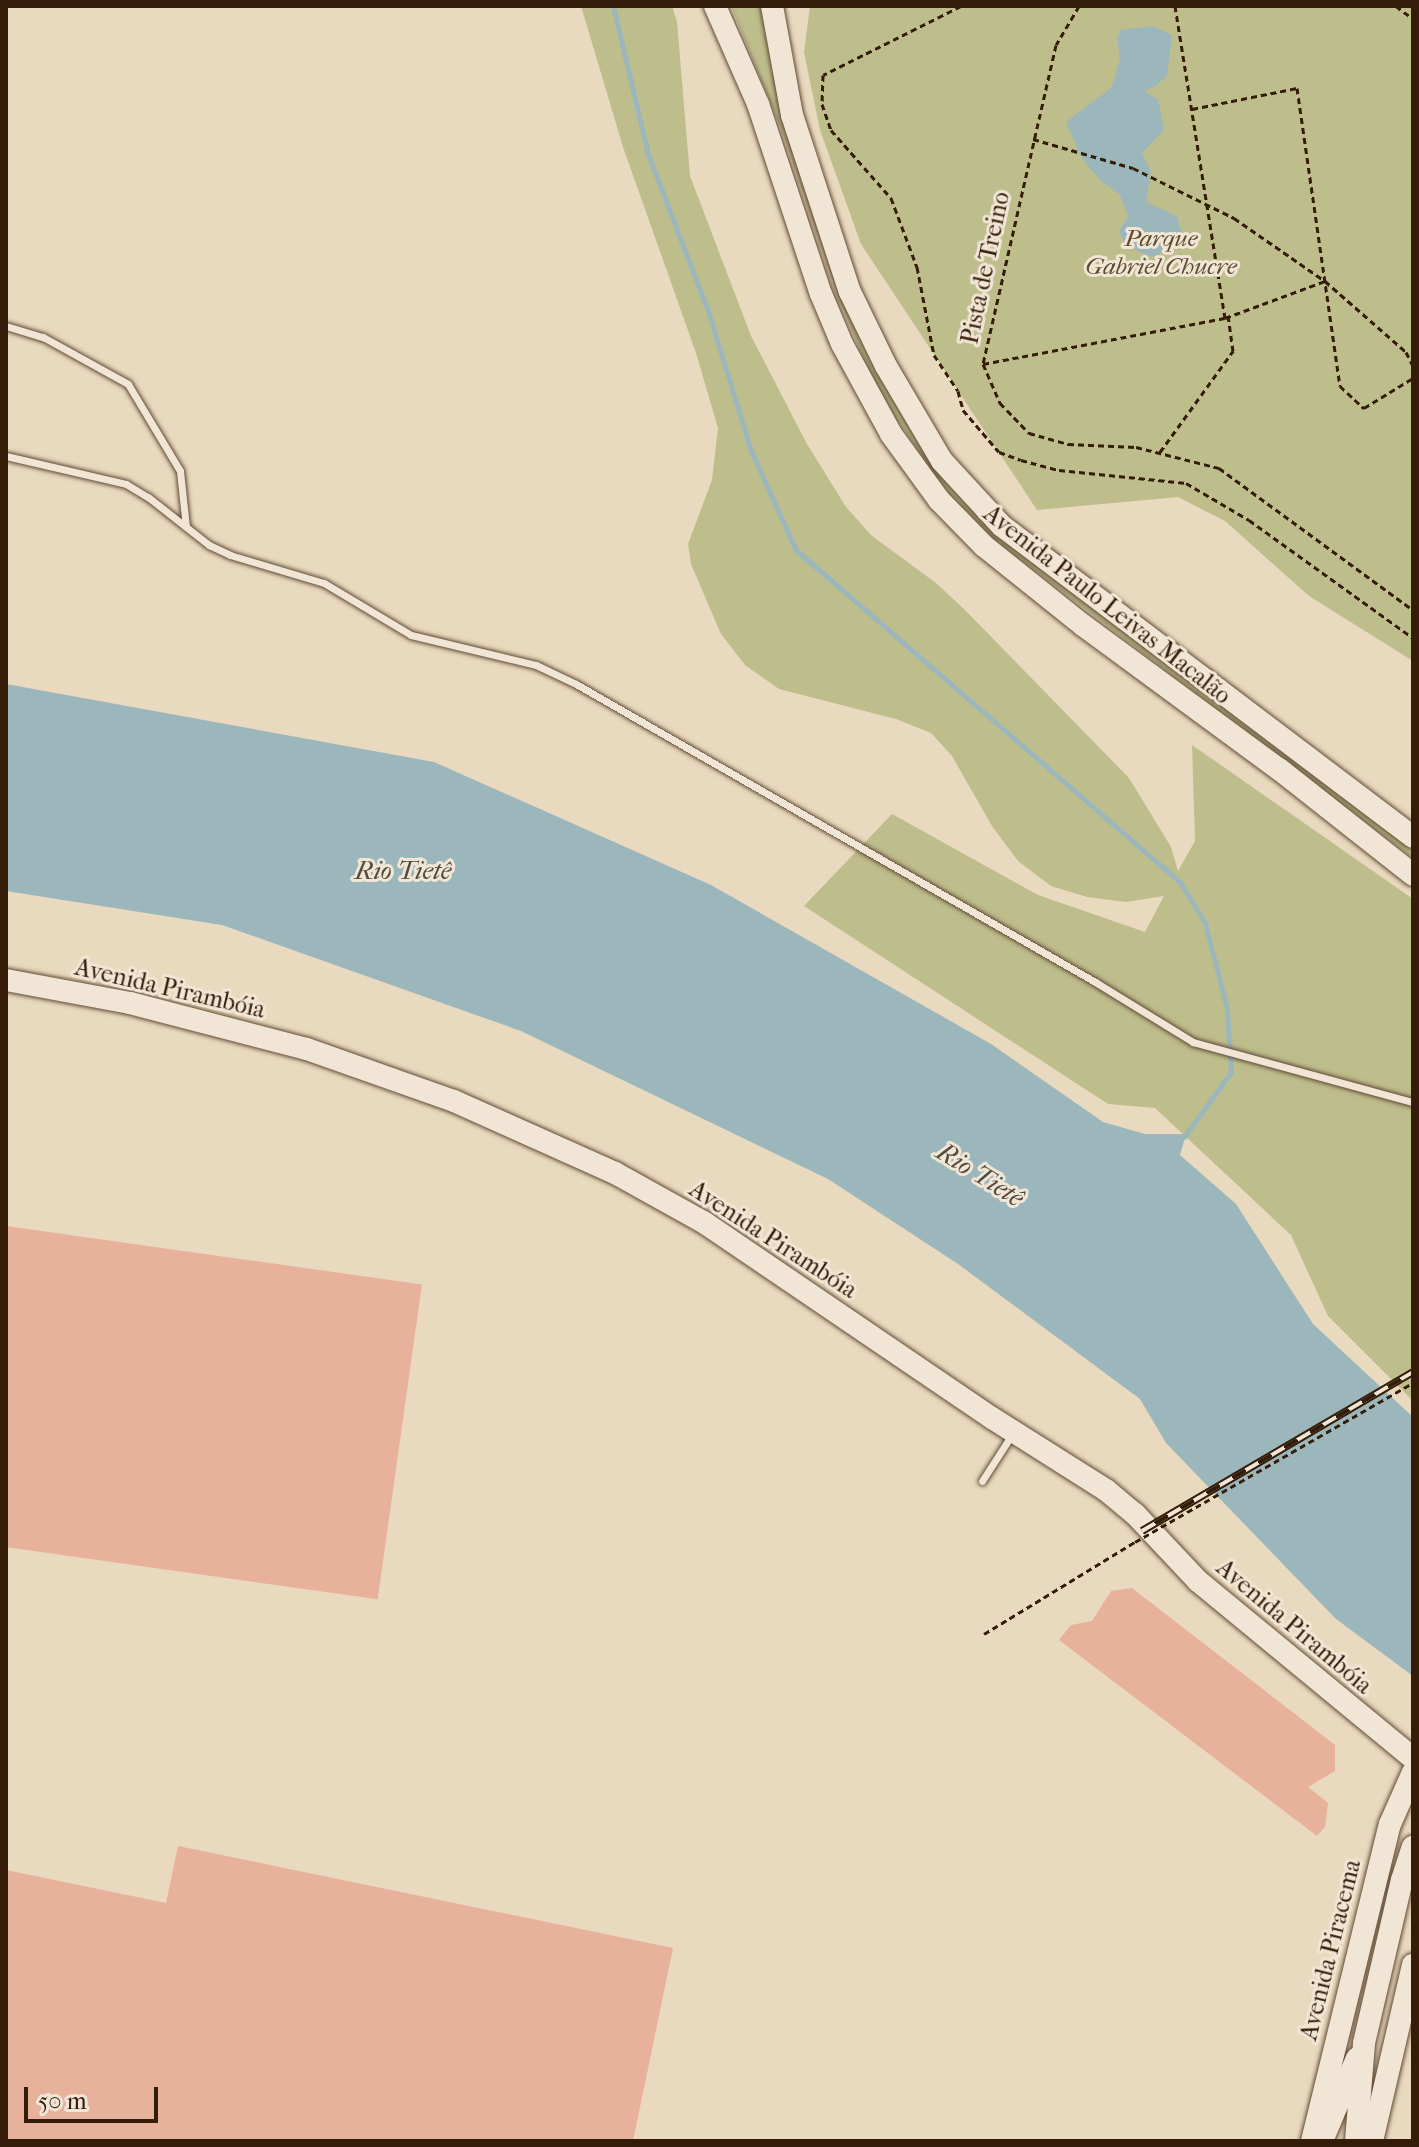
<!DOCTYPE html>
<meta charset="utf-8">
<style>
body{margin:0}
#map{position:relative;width:1419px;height:2147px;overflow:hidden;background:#e9d9be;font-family:"IM FELL French Canon",serif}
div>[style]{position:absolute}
.green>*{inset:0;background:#bebd8c}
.water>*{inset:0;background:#9cb7bc}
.stream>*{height:5px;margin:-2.5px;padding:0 2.5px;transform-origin:2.5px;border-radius:2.5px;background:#9cb7bc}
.building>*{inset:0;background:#e7b19b;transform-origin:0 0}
.path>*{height:3px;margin-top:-1.5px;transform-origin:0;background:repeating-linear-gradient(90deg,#341c08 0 6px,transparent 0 10px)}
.roads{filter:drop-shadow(0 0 2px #614b36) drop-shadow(0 0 2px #614b36)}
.lane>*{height:7px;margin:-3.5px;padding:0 3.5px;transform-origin:3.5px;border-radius:3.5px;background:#f1e6d5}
.secondary>*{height:22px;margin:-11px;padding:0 11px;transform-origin:11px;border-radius:11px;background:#f1e6d5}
.rail>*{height:8px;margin-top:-4px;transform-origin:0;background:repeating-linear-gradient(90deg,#f1e6d5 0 15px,#341c08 0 30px);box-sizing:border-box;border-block:2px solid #341c08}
.path-bridge>*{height:3px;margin-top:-1.5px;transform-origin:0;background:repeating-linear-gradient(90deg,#341c08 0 6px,transparent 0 10px)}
span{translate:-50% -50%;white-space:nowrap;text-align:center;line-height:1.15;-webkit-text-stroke:6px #f1e6d5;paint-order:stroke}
.park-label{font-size:24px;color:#5d4c30;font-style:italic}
.street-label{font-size:24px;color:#341c08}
.water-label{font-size:26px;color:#534a3e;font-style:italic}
.frame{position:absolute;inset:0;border:8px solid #341c08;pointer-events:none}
.scale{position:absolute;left:24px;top:2087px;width:134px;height:36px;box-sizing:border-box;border:4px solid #341c08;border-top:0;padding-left:10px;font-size:24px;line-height:28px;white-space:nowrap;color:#341c08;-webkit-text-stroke:6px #f1e6d5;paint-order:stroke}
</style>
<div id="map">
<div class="green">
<div style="clip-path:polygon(581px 6px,672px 6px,677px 22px,690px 176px,751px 336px,807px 444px,846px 507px,872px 536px,936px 583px,966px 611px,1129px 778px,1171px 847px,1178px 871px,1195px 841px,1192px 745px,1413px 899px,1413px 1401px,1328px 1316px,1291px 1235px,1155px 1108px,1108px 1104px,804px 906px,892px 814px,1038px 895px,1145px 932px,1164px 896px,1126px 902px,1087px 897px,1051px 886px,1018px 861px,992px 826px,952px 756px,931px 733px,896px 719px,779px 689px,745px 665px,721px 634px,691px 564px,688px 544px,712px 480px,718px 428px,696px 353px,623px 147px)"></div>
<div style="clip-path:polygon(731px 6px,765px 6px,843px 292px,960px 495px,1216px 699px,1413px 849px,1413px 858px,985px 533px,956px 504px,884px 401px,862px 356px,838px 296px,782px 131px)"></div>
<div style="clip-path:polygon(810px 6px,1413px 6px,1413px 661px,1309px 596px,1225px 521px,1178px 497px,1037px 510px,861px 244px,820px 130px,804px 52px)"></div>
</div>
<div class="water">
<div style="clip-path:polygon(1153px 26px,1172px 35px,1167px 75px,1156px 86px,1144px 91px,1158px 99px,1164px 130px,1142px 153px,1151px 171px,1146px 202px,1177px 216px,1182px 234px,1171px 249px,1152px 257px,1126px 246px,1119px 231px,1128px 216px,1120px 195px,1102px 182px,1082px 159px,1066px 122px,1112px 87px,1120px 59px,1117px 39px,1120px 30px)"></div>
<div style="clip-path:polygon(6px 684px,434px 762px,711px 885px,991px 1044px,1103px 1122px,1145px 1134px,1186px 1134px,1180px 1155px,1236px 1204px,1313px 1324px,1413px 1417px,1413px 1676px,1336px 1619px,1166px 1443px,1140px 1399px,958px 1264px,828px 1179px,521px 1031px,222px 925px,6px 891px)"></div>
</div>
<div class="stream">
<div style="left:613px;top:6px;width:152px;rotate:76.7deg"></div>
<div style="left:648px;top:154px;width:168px;rotate:69.1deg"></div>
<div style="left:708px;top:311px;width:146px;rotate:72.9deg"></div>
<div style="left:751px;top:451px;width:109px;rotate:65.6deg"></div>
<div style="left:796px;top:550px;width:508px;rotate:40.85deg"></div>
<div style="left:1180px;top:882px;width:48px;rotate:58.6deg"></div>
<div style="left:1205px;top:923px;width:89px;rotate:75.7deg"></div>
<div style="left:1227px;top:1009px;width:63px;rotate:86.4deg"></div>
<div style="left:1231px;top:1072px;width:80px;rotate:125.9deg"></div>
</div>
<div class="building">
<div style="left:6px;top:1226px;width:420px;height:318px;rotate:8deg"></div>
<div style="clip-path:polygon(1132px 1588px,1335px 1745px,1335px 1771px,1308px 1787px,1328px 1803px,1325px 1827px,1317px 1836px,1059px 1640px,1071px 1625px,1092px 1621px,1111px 1591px)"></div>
<div style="clip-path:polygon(178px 1846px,673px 1948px,633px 2141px,6px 2141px,6px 1870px,166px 1903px)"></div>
</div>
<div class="path">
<div style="left:961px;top:6px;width:154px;rotate:153.4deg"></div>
<div style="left:823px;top:75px;width:29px;rotate:92deg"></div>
<div style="left:822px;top:104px;width:28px;rotate:71deg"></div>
<div style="left:831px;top:130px;width:91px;rotate:48.6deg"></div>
<div style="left:891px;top:198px;width:74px;rotate:69.4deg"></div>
<div style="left:917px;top:267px;width:90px;rotate:79.1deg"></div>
<div style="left:934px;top:355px;width:43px;rotate:56.3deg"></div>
<div style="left:958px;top:391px;width:20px;rotate:75deg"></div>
<div style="left:963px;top:410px;width:55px;rotate:49.4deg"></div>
<div style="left:999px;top:452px;width:23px;rotate:20deg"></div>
<div style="left:1021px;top:460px;width:39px;rotate:15deg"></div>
<div style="left:1059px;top:470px;width:128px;rotate:5.8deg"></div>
<div style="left:1186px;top:483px;width:73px;rotate:30.4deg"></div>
<div style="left:1249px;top:520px;width:202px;rotate:35.7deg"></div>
<div style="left:1079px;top:6px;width:45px;rotate:120.5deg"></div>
<div style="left:1056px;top:45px;width:327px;rotate:102.9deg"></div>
<div style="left:983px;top:364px;width:43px;rotate:66.4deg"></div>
<div style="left:1000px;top:403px;width:42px;rotate:46deg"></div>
<div style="left:1029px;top:433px;width:41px;rotate:15.8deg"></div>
<div style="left:1068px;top:444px;width:68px;rotate:2.5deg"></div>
<div style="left:1136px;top:447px;width:86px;rotate:14.2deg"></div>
<div style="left:1219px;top:468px;width:240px;rotate:36.2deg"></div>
<div style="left:1175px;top:6px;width:316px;rotate:80.9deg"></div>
<div style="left:1396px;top:6px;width:21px;rotate:37deg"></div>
<div style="left:1412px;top:6px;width:1px;rotate:45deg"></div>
<div style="left:1192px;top:109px;width:107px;rotate:-11.3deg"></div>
<div style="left:1297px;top:88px;width:301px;rotate:81.8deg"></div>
<div style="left:1340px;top:386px;width:33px;rotate:43deg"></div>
<div style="left:1364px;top:408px;width:57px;rotate:-31.5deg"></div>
<div style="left:1033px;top:139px;width:104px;rotate:16.2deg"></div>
<div style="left:1133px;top:168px;width:113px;rotate:26.3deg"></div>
<div style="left:1234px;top:218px;width:111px;rotate:34.7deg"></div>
<div style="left:1325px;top:281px;width:108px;rotate:41.2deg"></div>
<div style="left:1406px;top:352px;width:16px;rotate:63deg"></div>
<div style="left:983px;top:364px;width:246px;rotate:-10.8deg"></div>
<div style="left:1225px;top:318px;width:107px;rotate:-20.3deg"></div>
<div style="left:1160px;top:452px;width:125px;rotate:-54.1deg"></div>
<div style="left:1233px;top:351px;width:34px;rotate:-98deg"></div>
<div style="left:984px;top:1634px;width:177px;rotate:-31.4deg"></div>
</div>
<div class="roads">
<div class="lane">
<div style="left:6px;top:326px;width:39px;rotate:17deg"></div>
<div style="left:43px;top:337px;width:97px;rotate:28.9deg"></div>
<div style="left:128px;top:384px;width:101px;rotate:59.1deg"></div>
<div style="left:180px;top:471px;width:56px;rotate:83.9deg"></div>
<div style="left:6px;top:456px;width:123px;rotate:13.1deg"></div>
<div style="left:126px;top:484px;width:26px;rotate:31deg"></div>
<div style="left:148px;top:497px;width:78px;rotate:38.2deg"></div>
<div style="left:209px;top:545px;width:23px;rotate:25deg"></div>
<div style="left:230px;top:555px;width:98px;rotate:16.6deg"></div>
<div style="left:324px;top:583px;width:101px;rotate:30.9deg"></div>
<div style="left:411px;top:635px;width:129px;rotate:13.5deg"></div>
<div style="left:536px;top:665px;width:44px;rotate:25.4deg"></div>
<div style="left:576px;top:684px;width:601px;rotate:29.85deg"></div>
<div style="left:1097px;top:983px;width:113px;rotate:31.6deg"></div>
<div style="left:1193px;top:1042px;width:228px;rotate:15.3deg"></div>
<div style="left:982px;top:1481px;width:54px;rotate:-57.2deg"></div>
</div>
<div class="secondary">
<div style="left:715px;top:6px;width:107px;rotate:66.3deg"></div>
<div style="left:758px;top:104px;width:200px;rotate:71.7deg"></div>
<div style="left:821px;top:294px;width:54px;rotate:67.2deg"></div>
<div style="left:842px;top:344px;width:102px;rotate:61.4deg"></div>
<div style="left:891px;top:434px;width:82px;rotate:54deg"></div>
<div style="left:939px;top:500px;width:64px;rotate:45.6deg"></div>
<div style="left:984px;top:546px;width:128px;rotate:38.7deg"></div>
<div style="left:1084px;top:626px;width:242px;rotate:36.3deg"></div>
<div style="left:1279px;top:769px;width:171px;rotate:38.3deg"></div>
<div style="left:772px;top:6px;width:111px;rotate:79.6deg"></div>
<div style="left:792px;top:115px;width:186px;rotate:71.9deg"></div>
<div style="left:850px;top:292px;width:82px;rotate:64.1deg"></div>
<div style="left:886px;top:366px;width:110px;rotate:59.5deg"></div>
<div style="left:942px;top:461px;width:88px;rotate:47.3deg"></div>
<div style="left:1002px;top:526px;width:515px;rotate:37.11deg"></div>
<div style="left:6px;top:980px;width:126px;rotate:10.5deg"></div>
<div style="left:130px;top:1003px;width:183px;rotate:14.6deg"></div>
<div style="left:307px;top:1049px;width:156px;rotate:19.5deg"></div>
<div style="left:454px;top:1101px;width:176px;rotate:24.1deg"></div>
<div style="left:615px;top:1173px;width:103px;rotate:29.1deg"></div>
<div style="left:705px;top:1223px;width:347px;rotate:34.2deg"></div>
<div style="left:992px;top:1418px;width:135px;rotate:32.3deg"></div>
<div style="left:1106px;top:1490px;width:38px;rotate:40deg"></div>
<div style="left:1135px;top:1514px;width:92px;rotate:46.8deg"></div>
<div style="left:1198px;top:1581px;width:278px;rotate:39.5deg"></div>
<div style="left:1312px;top:2141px;width:326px;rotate:-76.2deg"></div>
<div style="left:1390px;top:1824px;width:57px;rotate:-66.1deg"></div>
<div style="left:1322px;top:2141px;width:90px;rotate:-67.1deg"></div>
<div style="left:1356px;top:2141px;width:98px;rotate:-85.3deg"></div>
<div style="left:1364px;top:2043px;width:167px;rotate:-76.9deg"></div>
<div style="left:1402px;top:1880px;width:35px;rotate:-72deg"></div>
<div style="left:1372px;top:2141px;width:181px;rotate:-76.9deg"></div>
</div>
</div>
<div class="rail">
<div style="left:1142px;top:1531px;width:314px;rotate:-30.4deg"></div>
</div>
<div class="path-bridge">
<div style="left:1135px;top:1542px;width:320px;rotate:-29.8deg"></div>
</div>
<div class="park-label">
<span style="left:1161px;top:253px">Parque<br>Gabriel Chucre</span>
</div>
<div class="street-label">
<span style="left:986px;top:268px;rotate:-78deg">Pista de Treino</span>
<span style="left:1107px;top:605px;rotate:38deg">Avenida Paulo Leivas Macalão</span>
<span style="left:170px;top:989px;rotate:13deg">Avenida Pirambóia</span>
<span style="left:773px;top:1240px;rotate:33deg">Avenida Pirambóia</span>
<span style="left:1294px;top:1627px;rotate:40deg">Avenida Pirambóia</span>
<span style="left:1331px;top:1950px;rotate:-76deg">Avenida Piracema</span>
</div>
<div class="water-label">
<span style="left:403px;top:871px">Rio Tietê</span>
<span style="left:980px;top:1175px;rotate:32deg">Rio Tietê</span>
</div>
<div class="frame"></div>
<div class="scale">50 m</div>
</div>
